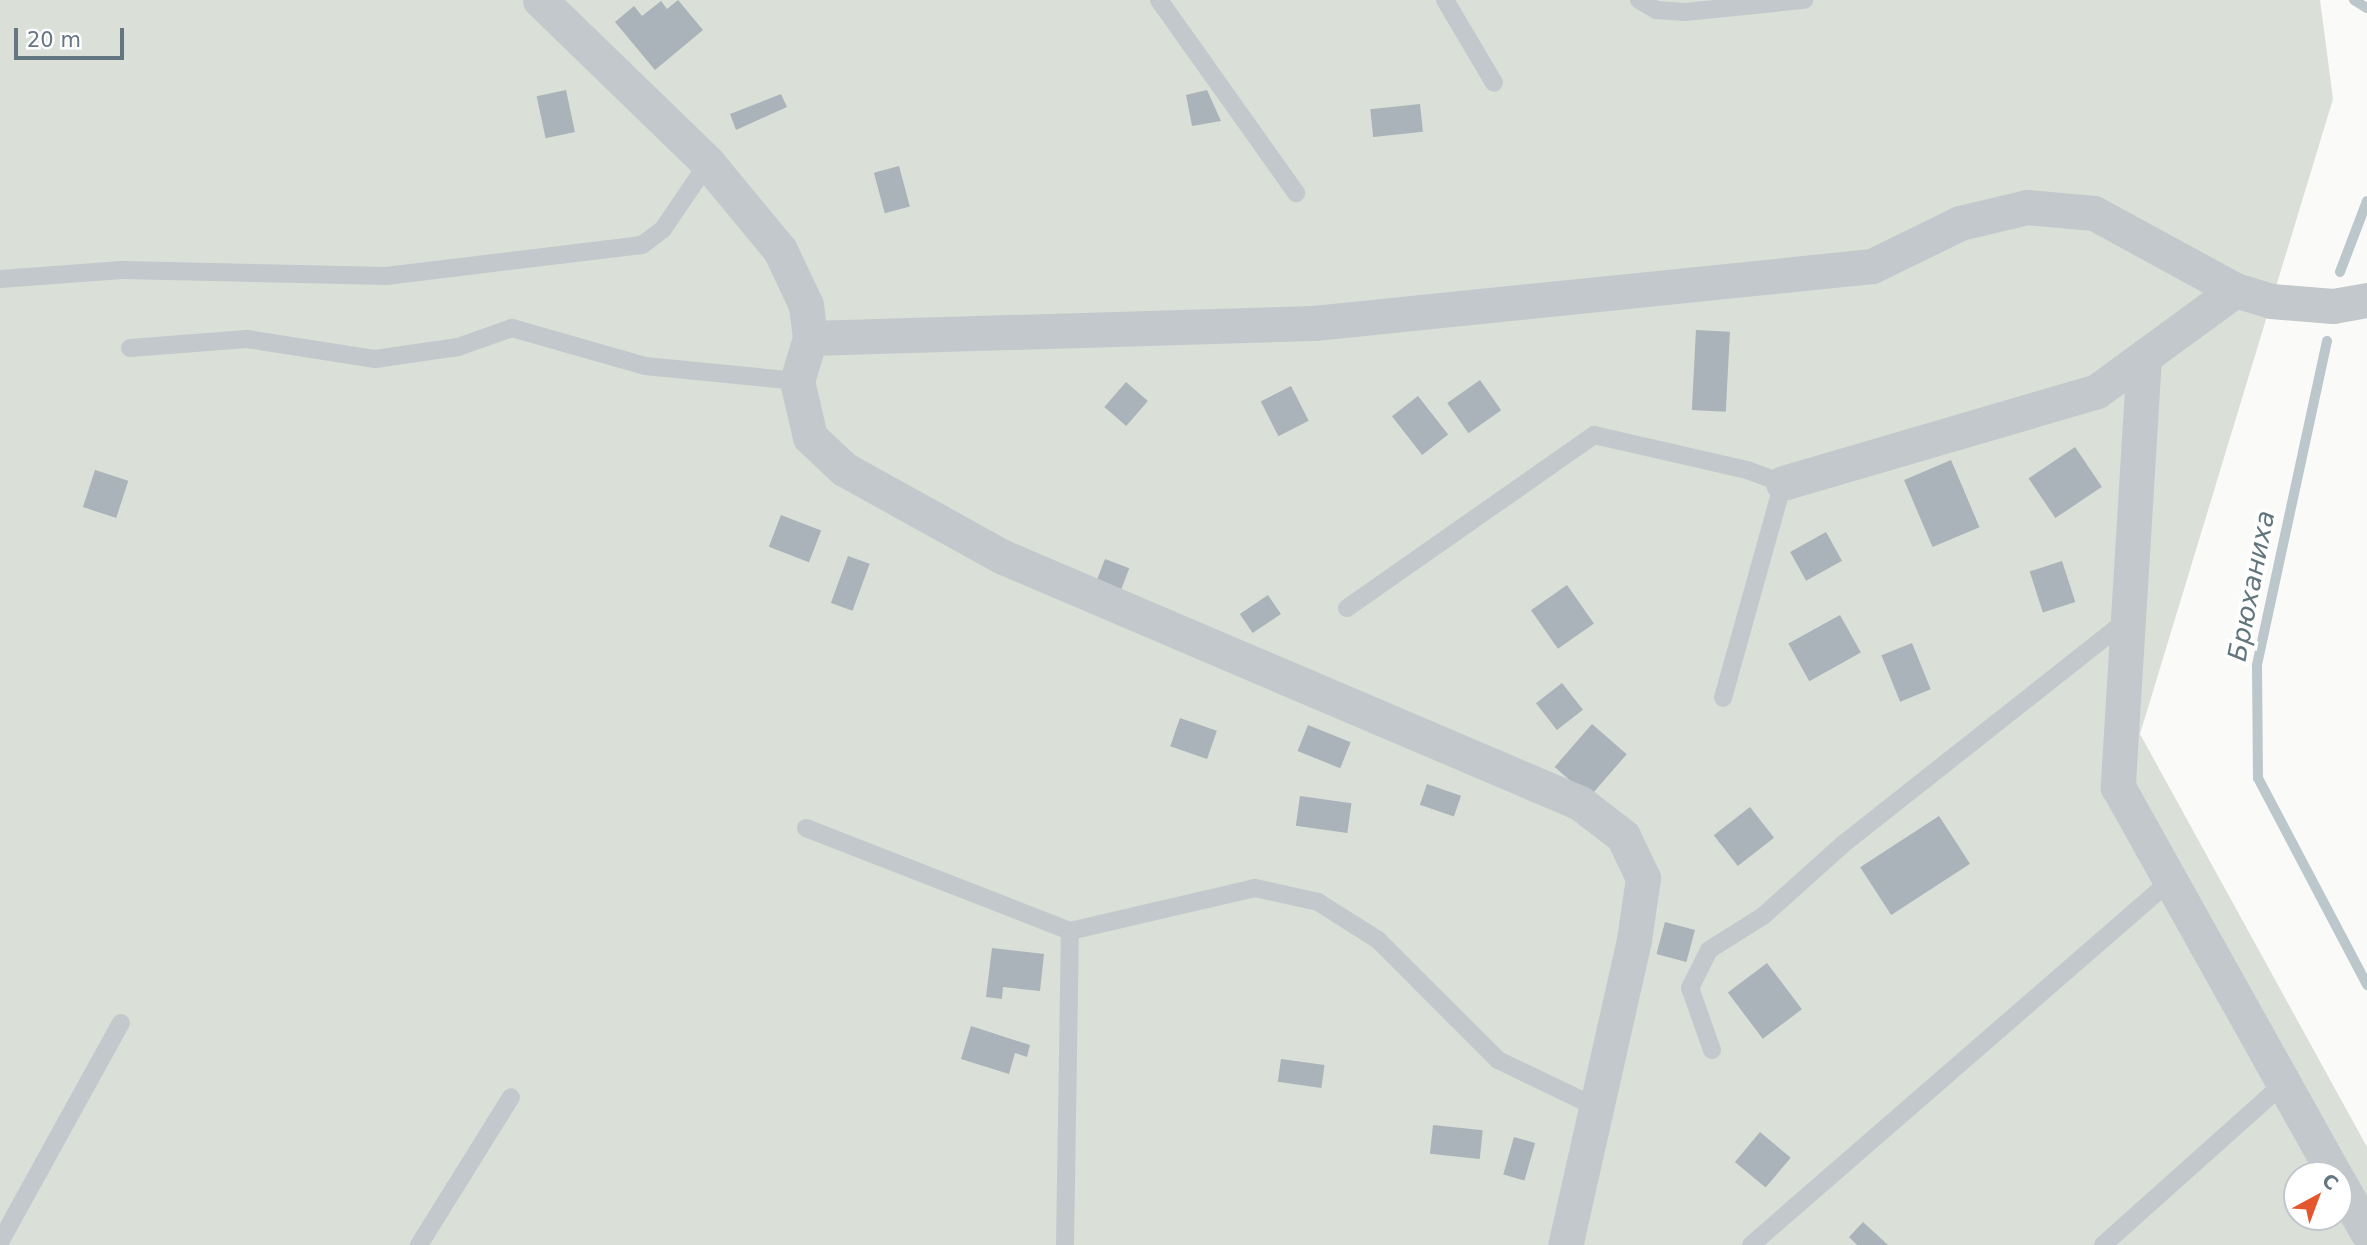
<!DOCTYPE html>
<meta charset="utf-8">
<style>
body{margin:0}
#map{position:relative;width:2367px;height:1245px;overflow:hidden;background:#fafaf8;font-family:"DejaVu Sans",sans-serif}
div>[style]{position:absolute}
.green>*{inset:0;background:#dadfd7}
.stream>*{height:10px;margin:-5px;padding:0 5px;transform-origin:5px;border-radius:5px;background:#bbc7cb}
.building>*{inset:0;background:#aab3b9;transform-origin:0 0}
.service>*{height:18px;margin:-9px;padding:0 9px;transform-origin:9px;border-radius:9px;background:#c3c8cc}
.minor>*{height:35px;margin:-17.5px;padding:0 17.5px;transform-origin:17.5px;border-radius:17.5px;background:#c3c8cc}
span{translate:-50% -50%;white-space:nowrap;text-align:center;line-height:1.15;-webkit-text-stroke:7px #fff;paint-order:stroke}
.water-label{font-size:26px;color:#60757c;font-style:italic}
.north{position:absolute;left:2283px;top:1161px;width:70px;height:70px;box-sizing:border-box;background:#fff;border:2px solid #c1c8cd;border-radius:50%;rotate:41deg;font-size:19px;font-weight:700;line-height:28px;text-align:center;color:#657683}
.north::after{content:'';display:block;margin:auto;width:24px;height:32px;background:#e4572e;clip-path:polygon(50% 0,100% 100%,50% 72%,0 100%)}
.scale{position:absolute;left:14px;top:28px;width:110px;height:32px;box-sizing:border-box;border:4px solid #657683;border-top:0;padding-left:9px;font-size:21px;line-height:24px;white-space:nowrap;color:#657683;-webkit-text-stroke:5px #fff;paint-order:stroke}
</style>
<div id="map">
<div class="green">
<div style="clip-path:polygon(evenodd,0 0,2320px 0,2333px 99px,2140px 734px,2367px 1147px,2367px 1245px,0 1245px,0 0,2297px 1175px,2339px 1175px,2339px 1217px,2297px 1217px,2297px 1175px)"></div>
</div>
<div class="stream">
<div style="left:2354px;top:0;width:15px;rotate:32deg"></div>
<div style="left:2340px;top:272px;width:76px;rotate:-69.2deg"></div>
<div style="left:2327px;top:341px;width:332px;rotate:102.2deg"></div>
<div style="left:2257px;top:666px;width:112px;rotate:89.5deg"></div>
<div style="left:2258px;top:778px;width:234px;rotate:62.2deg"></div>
</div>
<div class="building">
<div style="clip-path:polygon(678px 0,703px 30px,655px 70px,615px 22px,634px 6px,642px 16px,661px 1px,667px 9px)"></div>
<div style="left:566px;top:90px;width:43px;height:30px;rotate:78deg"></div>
<div style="clip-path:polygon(1207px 90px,1221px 121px,1192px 126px,1186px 95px)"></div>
<div style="clip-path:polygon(781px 94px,787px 107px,736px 130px,730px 114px)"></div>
<div style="left:1420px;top:104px;width:28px;height:50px;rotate:84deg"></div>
<div style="left:899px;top:166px;width:42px;height:26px;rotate:75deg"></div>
<div style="left:1696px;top:330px;width:34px;height:80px;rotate:3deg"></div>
<div style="left:1480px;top:380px;width:37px;height:40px;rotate:55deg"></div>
<div style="left:1126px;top:382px;width:29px;height:33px;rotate:41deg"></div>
<div style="left:1291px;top:386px;width:39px;height:34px;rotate:63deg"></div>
<div style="left:1418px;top:396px;width:49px;height:33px;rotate:52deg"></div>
<div style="left:2075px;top:447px;width:48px;height:56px;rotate:56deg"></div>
<div style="left:1951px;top:460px;width:73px;height:51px;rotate:67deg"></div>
<div style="left:95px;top:470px;width:35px;height:39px;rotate:18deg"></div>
<div style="left:781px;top:515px;width:43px;height:34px;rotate:21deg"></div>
<div style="left:1826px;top:532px;width:33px;height:41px;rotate:61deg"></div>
<div style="left:848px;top:556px;width:23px;height:50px;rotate:20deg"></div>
<div style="left:1105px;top:559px;width:26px;height:25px;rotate:21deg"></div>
<div style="left:2062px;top:561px;width:43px;height:34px;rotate:72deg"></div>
<div style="left:1567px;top:585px;width:47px;height:44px;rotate:55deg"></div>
<div style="left:1268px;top:595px;width:23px;height:34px;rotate:56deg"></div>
<div style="left:1840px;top:615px;width:43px;height:59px;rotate:61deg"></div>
<div style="left:1912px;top:643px;width:50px;height:33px;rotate:68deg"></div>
<div style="left:1562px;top:683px;width:34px;height:33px;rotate:52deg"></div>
<div style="left:1180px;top:718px;width:39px;height:30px;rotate:19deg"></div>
<div style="left:1592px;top:724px;width:46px;height:57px;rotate:41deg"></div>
<div style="left:1308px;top:725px;width:46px;height:28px;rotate:22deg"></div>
<div style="left:1427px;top:784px;width:36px;height:22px;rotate:19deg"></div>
<div style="left:1300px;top:796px;width:52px;height:30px;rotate:8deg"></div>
<div style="left:1750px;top:807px;width:39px;height:46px;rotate:52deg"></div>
<div style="left:1939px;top:816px;width:57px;height:94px;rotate:57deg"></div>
<div style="left:1665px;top:922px;width:31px;height:33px;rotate:15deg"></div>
<div style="clip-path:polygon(992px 948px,1044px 954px,1040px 991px,1003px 987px,1002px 999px,986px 997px)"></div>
<div style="left:1767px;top:963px;width:58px;height:49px;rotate:53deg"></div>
<div style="clip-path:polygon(971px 1026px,1030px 1045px,1027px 1057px,1015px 1053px,1009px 1074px,961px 1059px)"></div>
<div style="left:1281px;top:1059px;width:44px;height:23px;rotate:8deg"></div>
<div style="left:1433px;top:1125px;width:50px;height:29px;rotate:6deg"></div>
<div style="left:1760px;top:1132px;width:40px;height:39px;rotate:40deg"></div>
<div style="left:1514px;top:1137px;width:22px;height:39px;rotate:16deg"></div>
<div style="clip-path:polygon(1863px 1222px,1888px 1245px,1857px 1245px,1849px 1237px)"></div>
</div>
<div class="service">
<div style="left:1159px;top:0;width:237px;rotate:54.6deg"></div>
<div style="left:1445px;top:0;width:96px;rotate:59.4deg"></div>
<div style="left:1639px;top:0;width:20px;rotate:30deg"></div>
<div style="left:1656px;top:10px;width:29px;rotate:4deg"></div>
<div style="left:1685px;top:12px;width:120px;rotate:-5.8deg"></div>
<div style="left:0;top:279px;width:122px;rotate:-4.2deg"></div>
<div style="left:122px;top:270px;width:264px;rotate:1.3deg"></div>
<div style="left:386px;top:276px;width:258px;rotate:-6.9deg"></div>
<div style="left:642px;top:245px;width:26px;rotate:-37deg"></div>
<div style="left:663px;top:229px;width:80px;rotate:-55.7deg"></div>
<div style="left:130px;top:348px;width:117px;rotate:-4.4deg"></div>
<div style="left:247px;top:339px;width:130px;rotate:8.9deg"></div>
<div style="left:375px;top:359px;width:84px;rotate:-8.2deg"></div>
<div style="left:458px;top:347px;width:57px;rotate:-19.4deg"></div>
<div style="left:512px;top:328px;width:138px;rotate:15.9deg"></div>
<div style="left:645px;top:366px;width:153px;rotate:5.6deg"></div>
<div style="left:1347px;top:608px;width:302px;rotate:-35deg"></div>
<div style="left:1594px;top:435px;width:157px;rotate:12.9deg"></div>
<div style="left:1747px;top:470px;width:38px;rotate:20deg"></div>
<div style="left:1783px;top:483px;width:223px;rotate:105.6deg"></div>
<div style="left:806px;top:828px;width:283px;rotate:21.3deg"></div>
<div style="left:1712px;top:1050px;width:66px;rotate:-109.5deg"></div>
<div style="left:1690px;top:988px;width:42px;rotate:-63.4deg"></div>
<div style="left:1709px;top:950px;width:64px;rotate:-32.2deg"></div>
<div style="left:1763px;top:916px;width:106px;rotate:-41.9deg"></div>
<div style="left:1842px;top:845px;width:363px;rotate:-38.3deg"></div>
<div style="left:0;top:1242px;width:250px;rotate:-61.1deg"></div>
<div style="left:419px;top:1245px;width:174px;rotate:-58.1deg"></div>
<div style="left:1065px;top:1245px;width:314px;rotate:-89.1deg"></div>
<div style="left:1070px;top:931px;width:190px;rotate:-13.1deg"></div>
<div style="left:1255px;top:888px;width:65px;rotate:12.5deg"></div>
<div style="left:1318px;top:902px;width:71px;rotate:32.3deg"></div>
<div style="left:1378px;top:940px;width:170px;rotate:45deg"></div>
<div style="left:1498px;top:1060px;width:106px;rotate:25.6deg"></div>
<div style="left:1751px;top:1245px;width:555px;rotate:-40.98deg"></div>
<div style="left:2103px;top:1245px;width:243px;rotate:-41.8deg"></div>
</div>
<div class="minor">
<div style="left:540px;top:0;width:234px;rotate:44.1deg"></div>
<div style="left:708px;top:163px;width:113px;rotate:50.4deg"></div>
<div style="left:780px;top:250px;width:61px;rotate:64.7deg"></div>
<div style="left:806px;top:305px;width:33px;rotate:83deg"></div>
<div style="left:810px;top:338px;width:45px;rotate:106.8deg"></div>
<div style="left:797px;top:381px;width:57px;rotate:76.9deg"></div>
<div style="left:810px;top:437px;width:47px;rotate:43.3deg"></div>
<div style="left:844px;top:469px;width:182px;rotate:29deg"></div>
<div style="left:1003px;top:557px;width:627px;rotate:23.09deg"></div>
<div style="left:1580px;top:803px;width:54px;rotate:37.5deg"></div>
<div style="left:1623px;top:836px;width:47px;rotate:64.5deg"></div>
<div style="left:1643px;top:878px;width:63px;rotate:98.3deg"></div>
<div style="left:1634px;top:940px;width:313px;rotate:102.7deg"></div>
<div style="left:810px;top:338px;width:504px;rotate:-1.7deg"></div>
<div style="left:1314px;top:323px;width:561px;rotate:-5.83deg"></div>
<div style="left:1872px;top:266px;width:98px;rotate:-26deg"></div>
<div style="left:1960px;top:223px;width:69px;rotate:-13.4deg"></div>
<div style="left:2027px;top:207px;width:67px;rotate:5.1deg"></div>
<div style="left:2094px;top:213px;width:161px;rotate:28.6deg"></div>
<div style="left:2235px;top:290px;width:38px;rotate:17deg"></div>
<div style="left:2271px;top:301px;width:62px;rotate:4.6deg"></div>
<div style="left:2333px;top:306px;width:35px;rotate:-10deg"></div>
<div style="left:2144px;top:357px;width:431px;rotate:93.5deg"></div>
<div style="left:2118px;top:787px;width:445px;rotate:60.8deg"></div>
<div style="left:1783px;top:483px;width:327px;rotate:-16.3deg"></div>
<div style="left:2097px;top:391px;width:171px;rotate:-36.2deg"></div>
<div style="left:2339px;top:1182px;width:57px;rotate:60.8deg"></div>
</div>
<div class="water-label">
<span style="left:2252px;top:586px;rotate:-79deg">Брюханиха</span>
</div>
<div class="north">С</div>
<div class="scale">20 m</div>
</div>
